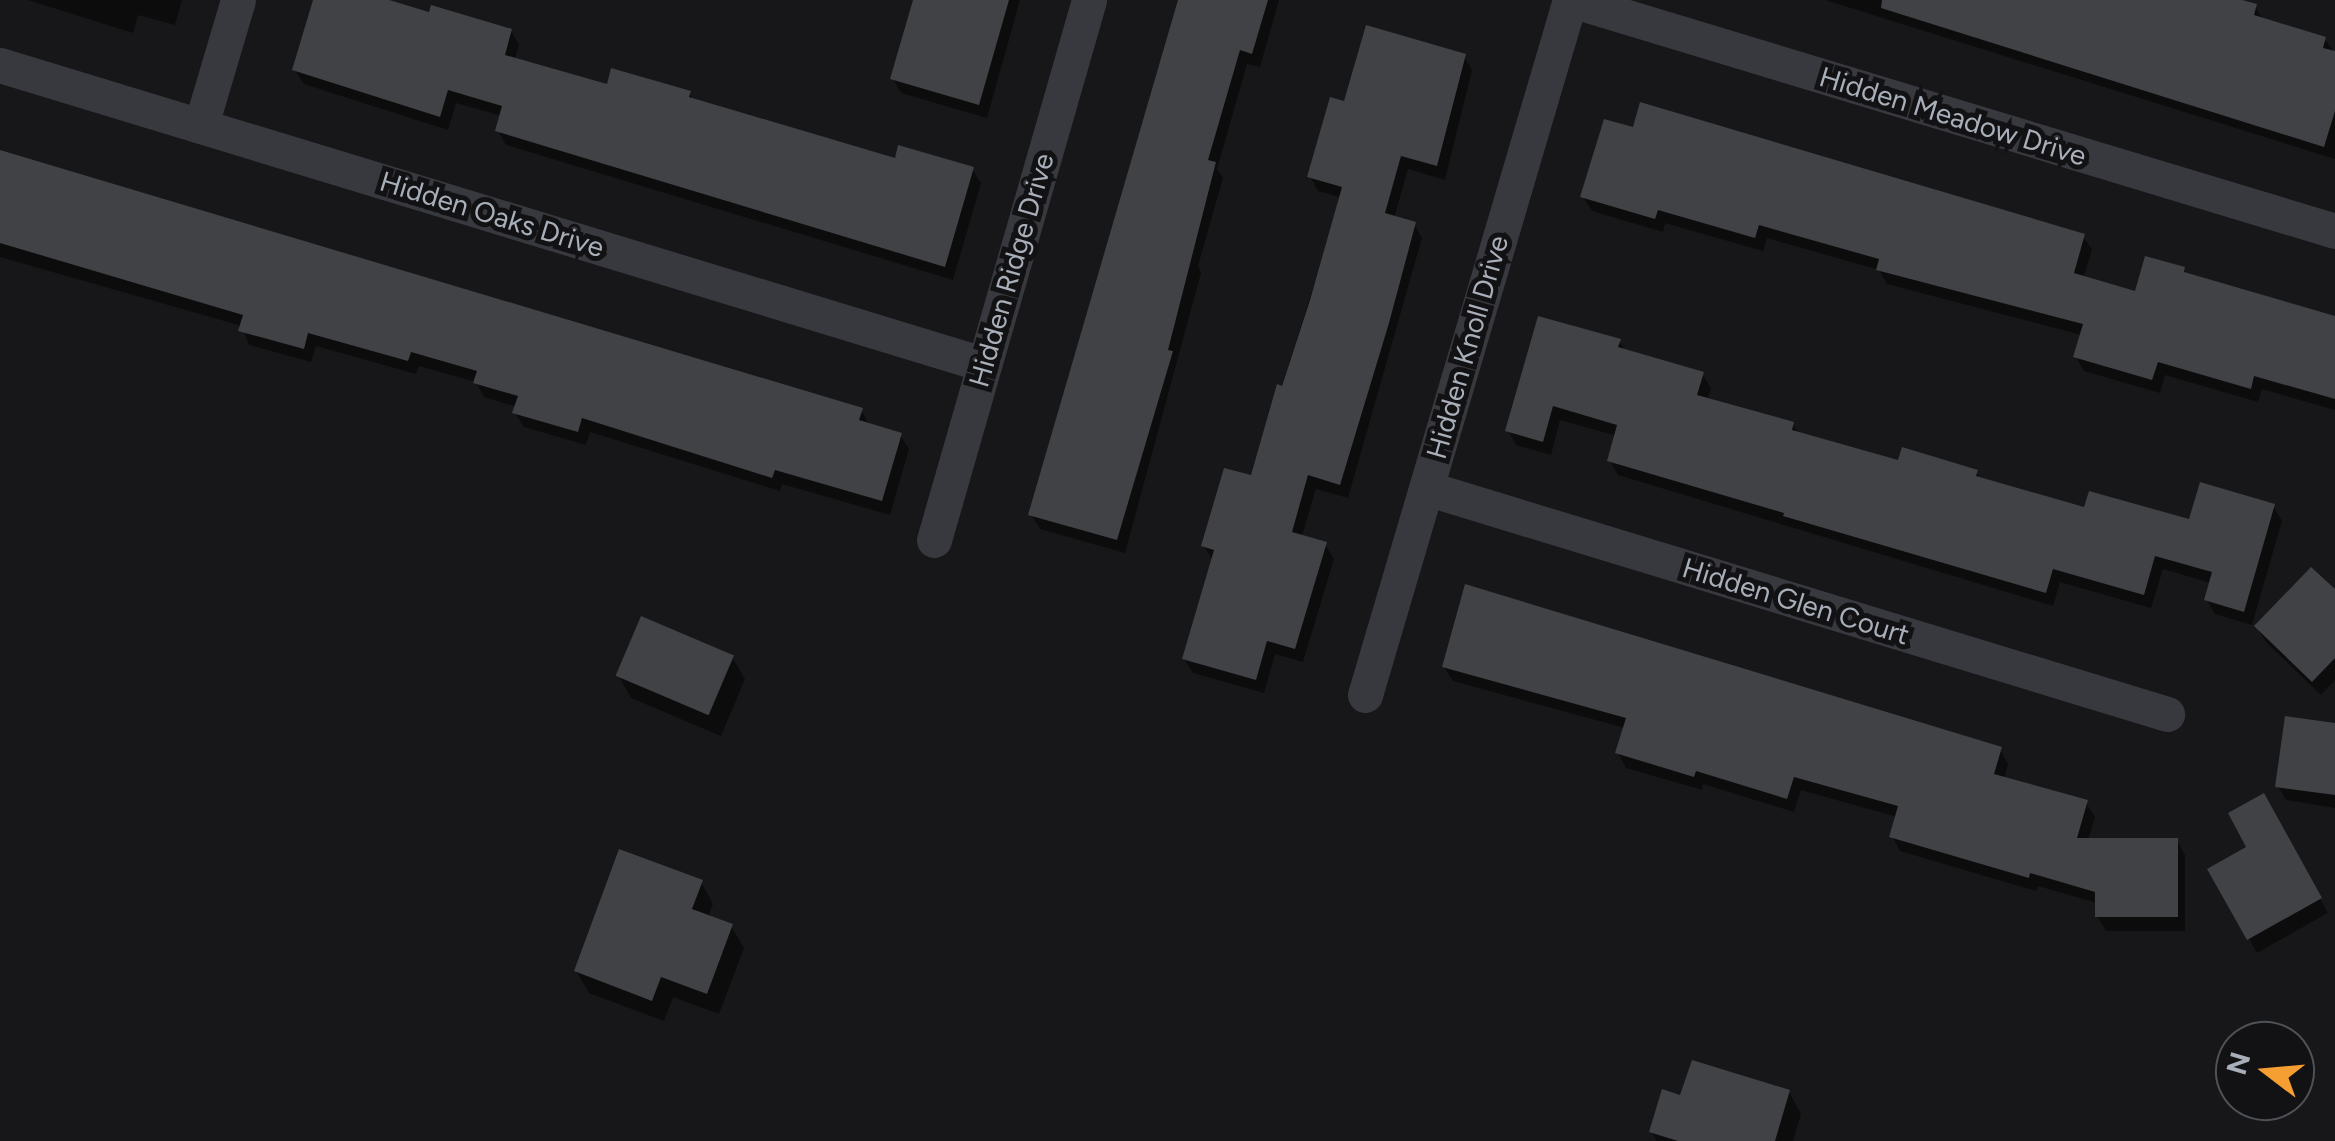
<!DOCTYPE html>
<style>
body{margin:0}
#map{position:relative;width:2335px;height:1141px;overflow:hidden;background:#171719;font-family:Figtree,sans-serif}
div>[style]{position:absolute}
.shadow>*{inset:0;background:#0007}
.building>*{inset:0;background:#414246;transform-origin:0 0}
.street>*{height:35px;margin:-17.5px;padding:0 17.5px;transform-origin:17.5px;border-radius:17.5px;background:#38393e}
span{translate:-50% -50%;white-space:nowrap;text-align:center;line-height:1.15;-webkit-text-stroke:10px #121214;paint-order:stroke}
.street-label{font-size:28px;color:#a8afb9}
.north{position:absolute;left:2215px;top:1021px;width:100px;height:100px;box-sizing:border-box;background:#121214;border:2px solid #4e5156;border-radius:50%;rotate:286deg;font-size:28px;font-weight:700;line-height:40px;text-align:center;color:#a8afb9}
.north::after{content:'';display:block;margin:auto;width:35px;height:45px;background:#f59e32;clip-path:polygon(50% 0,100% 100%,50% 72%,0 100%)}
</style>
<div id="map">
<div class="shadow">
<div style="clip-path:polygon(28px 0,182px 0,175px 25px,138px 15px,133px 33px)"></div>
<div style="clip-path:polygon(315px 0,380px 0,511px 31px,519px 45px,514px 61px,608px 88px,689px 93px,694px 101px,896px 161px,972px 169px,981px 183px,953px 280px,506px 145px,498px 130px,502px 116px,456px 103px,448px 130px,304px 84px,295px 70px)"></div>
<div style="clip-path:polygon(945px 0,1020px 0,987px 118px,901px 93px,893px 79px)"></div>
<div style="clip-path:polygon(1180px 0,1279px 0,1260px 67px,1247px 64px,1217px 169px,1223px 178px,1198px 266px,1201px 273px,1125px 553px,1040px 529px,1031px 514px)"></div>
<div style="clip-path:polygon(1825px 0,2233px 0,2255px 6px,2263px 20px,2325px 39px,2335px 54px,2335px 159px)"></div>
<div style="clip-path:polygon(1464px 56px,1472px 70px,1445px 180px,1408px 169px,1394px 218px,1414px 224px,1422px 238px,1348px 498px,1316px 489px,1302px 536px,1325px 544px,1334px 559px,1303px 662px,1275px 654px,1264px 693px,1193px 673px,1184px 659px,1213px 561px,1204px 546px,1252px 478px,1342px 198px,1318px 191px,1310px 176px,1346px 104px)"></div>
<div style="clip-path:polygon(0 152px,861px 410px,870px 426px,900px 435px,909px 449px,890px 515px,782px 484px,780px 491px,590px 432px,586px 445px,524px 427px,515px 413px,517px 407px,484px 397px,476px 382px,419px 366px,416px 374px,316px 346px,311px 362px,249px 345px,242px 326px,0 257px)"></div>
<div style="clip-path:polygon(1583px 197px,2083px 236px,2092px 250px,2083px 279px,2137px 294px,2184px 269px,2187px 276px,2335px 320px,2335px 410px,2262px 389px,2258px 402px,2165px 375px,2160px 393px,2084px 371px,2076px 357px,2082px 335px,1887px 284px,1879px 270px,1767px 238px,1763px 251px,1665px 223px,1663px 232px,1592px 211px)"></div>
<div style="clip-path:polygon(1619px 341px,1626px 352px,1702px 374px,1711px 388px,1708px 398px,1793px 425px,1799px 434px,1900px 464px,1976px 472px,1981px 480px,2086px 510px,2191px 522px,2273px 506px,2282px 521px,2252px 625px,2215px 614px,2207px 600px,2211px 583px,2163px 569px,2151px 608px,2060px 582px,2053px 606px,1618px 475px,1610px 461px,1617px 436px,1560px 420px,1551px 455px,1516px 445px,1508px 430px)"></div>
<div style="clip-path:polygon(2335px 593px,2335px 680px,2321px 695px,2265px 641px,2257px 627px)"></div>
<div style="clip-path:polygon(732px 657px,745px 679px,721px 736px,631px 698px,619px 676px)"></div>
<div style="clip-path:polygon(1444px 667px,2000px 749px,2008px 764px,2004px 779px,2086px 803px,2095px 817px,2088px 840px,2177px 840px,2185px 855px,2185px 931px,2106px 931px,2097px 916px,2097px 903px,2038px 886px,2036px 891px,1900px 851px,1892px 836px,1897px 817px,1801px 790px,1794px 812px,1703px 784px,1702px 790px,1626px 768px,1618px 753px,1625px 728px,1453px 681px)"></div>
<div style="clip-path:polygon(2335px 726px,2335px 808px,2286px 800px,2278px 786px)"></div>
<div style="clip-path:polygon(2263px 796px,2328px 913px,2257px 953px,2211px 870px,2250px 848px)"></div>
<div style="clip-path:polygon(701px 882px,713px 904px,708px 917px,731px 926px,744px 948px,719px 1014px,673px 997px,664px 1021px,589px 993px,576px 971px)"></div>
<div style="clip-path:polygon(1789px 1092px,1801px 1114px,1793px 1141px,1657px 1141px,1651px 1131px,1682px 1098px)"></div>
</div>
<div class="building">
<div style="clip-path:polygon(313px 0,389px 0,429px 12px,431px 5px,512px 29px,505px 55px,607px 84px,611px 68px,691px 91px,689px 97px,895px 158px,898px 145px,974px 167px,945px 267px,495px 131px,502px 106px,448px 90px,440px 117px,292px 70px)"></div>
<div style="clip-path:polygon(913px 0,1009px 0,979px 105px,890px 79px)"></div>
<div style="clip-path:polygon(1178px 0,1268px 0,1252px 54px,1240px 50px,1208px 160px,1216px 162px,1168px 350px,1173px 351px,1117px 540px,1028px 515px)"></div>
<div style="clip-path:polygon(1882px 0,2242px 0,2257px 4px,2254px 15px,2326px 37px,2323px 48px,2335px 51px,2335px 111px,2324px 147px,1881px 8px)"></div>
<div style="clip-path:polygon(1366px 25px,1466px 54px,1437px 166px,1401px 156px,1385px 213px,1416px 222px,1389px 323px,1340px 485px,1308px 475px,1292px 532px,1327px 542px,1295px 649px,1267px 641px,1256px 680px,1182px 659px,1214px 550px,1201px 546px,1224px 468px,1251px 475px,1277px 384px,1282px 386px,1310px 300px,1342px 187px,1307px 177px,1330px 97px,1344px 101px)"></div>
<div style="clip-path:polygon(1640px 102px,2085px 234px,2074px 273px,2135px 291px,2145px 256px,2185px 267px,2184px 272px,2335px 316px,2335px 399px,2254px 376px,2251px 389px,2158px 362px,2152px 380px,2073px 357px,2083px 324px,1876px 270px,1879px 259px,1759px 225px,1755px 238px,1658px 210px,1655px 219px,1580px 197px,1604px 119px,1633px 127px)"></div>
<div style="clip-path:polygon(0 150px,863px 408px,859px 420px,902px 433px,882px 501px,775px 470px,772px 478px,582px 418px,578px 432px,512px 413px,518px 396px,473px 383px,477px 371px,411px 352px,408px 361px,308px 333px,304px 349px,238px 331px,243px 315px,0 243px)"></div>
<div style="clip-path:polygon(1538px 316px,1621px 339px,1618px 347px,1704px 372px,1697px 395px,1794px 422px,1792px 430px,1898px 460px,1902px 447px,1978px 470px,1976px 476px,2084px 507px,2089px 491px,2189px 519px,2200px 482px,2275px 504px,2244px 612px,2204px 600px,2212px 572px,2155px 556px,2144px 595px,2053px 569px,2046px 593px,1783px 516px,1784px 513px,1607px 461px,1617px 425px,1553px 406px,1543px 442px,1505px 431px)"></div>
<div style="clip-path:polygon(2311px 567px,2335px 589px,2335px 658px,2312px 682px,2254px 626px)"></div>
<div style="clip-path:polygon(1465px 584px,2002px 747px,1994px 774px,2088px 800px,2077px 838px,2178px 838px,2178px 917px,2095px 917px,2095px 892px,2030px 873px,2029px 878px,1889px 837px,1898px 806px,1794px 777px,1787px 799px,1696px 771px,1694px 777px,1615px 753px,1626px 718px,1442px 667px)"></div>
<div style="left:641px;top:616px;width:101px;height:65px;rotate:23deg"></div>
<div style="clip-path:polygon(2285px 716px,2335px 723px,2335px 795px,2275px 787px)"></div>
<div style="clip-path:polygon(2264px 793px,2322px 898px,2247px 940px,2207px 869px,2246px 847px,2228px 813px)"></div>
<div style="clip-path:polygon(619px 849px,703px 880px,692px 909px,733px 924px,707px 994px,661px 977px,652px 1001px,574px 971px)"></div>
<div style="clip-path:polygon(1692px 1060px,1790px 1090px,1775px 1141px,1678px 1141px,1649px 1132px,1662px 1089px,1680px 1095px)"></div>
</div>
<div class="street">
<div style="left:1571px;top:0;width:798px;rotate:16.82deg"></div>
<div style="left:0;top:65px;width:1027px;rotate:16.92deg"></div>
<div style="left:201px;top:125px;width:130px;rotate:-73.5deg"></div>
<div style="left:1426px;top:488px;width:775px;rotate:16.96deg"></div>
<div style="left:934px;top:540px;width:562px;rotate:-73.98deg"></div>
<div style="left:1365px;top:695px;width:725px;rotate:-73.57deg"></div>
</div>
<div class="street-label">
<span style="left:1953px;top:116px;rotate:17deg">Hidden Meadow Drive</span>
<span style="left:492px;top:214px;rotate:17deg">Hidden Oaks Drive</span>
<span style="left:1011px;top:270px;rotate:-74deg">Hidden Ridge Drive</span>
<span style="left:1467px;top:347px;rotate:-74deg">Hidden Knoll Drive</span>
<span style="left:1796px;top:601px;rotate:17deg">Hidden Glen Court</span>
</div>
<div class="north">N</div>
</div>
